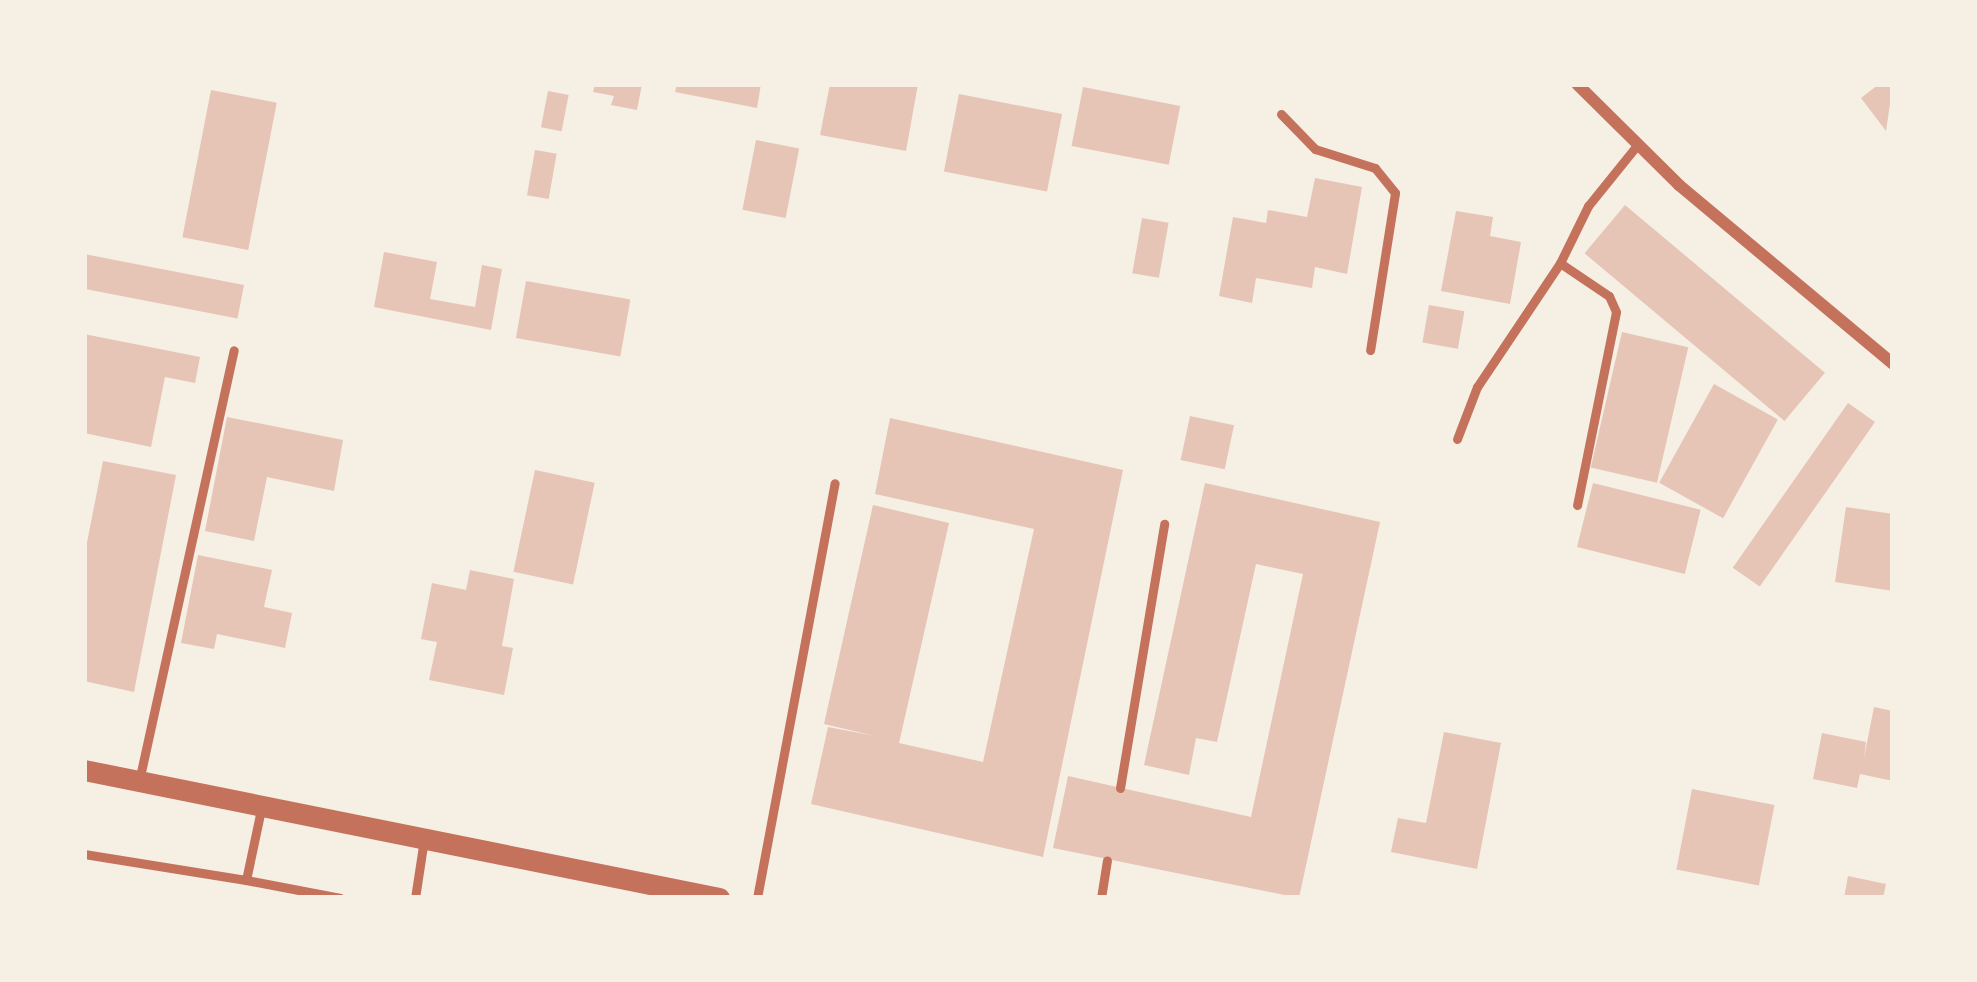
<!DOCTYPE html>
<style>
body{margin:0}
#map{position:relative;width:1977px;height:982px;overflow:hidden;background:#f6efe4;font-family:Raleway,sans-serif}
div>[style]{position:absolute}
.building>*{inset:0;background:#e6c5b7;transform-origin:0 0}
.service>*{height:9px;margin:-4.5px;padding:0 4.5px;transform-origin:4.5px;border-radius:4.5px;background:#c5725c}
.minor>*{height:12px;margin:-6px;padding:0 6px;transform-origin:6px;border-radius:6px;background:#c5725c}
.tertiary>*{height:21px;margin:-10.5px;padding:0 10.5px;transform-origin:10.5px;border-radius:10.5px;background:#c5725c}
span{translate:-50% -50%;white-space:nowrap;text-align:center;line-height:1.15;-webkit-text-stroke:9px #f6efe4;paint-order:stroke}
.frame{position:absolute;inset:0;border:87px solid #f6efe4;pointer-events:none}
</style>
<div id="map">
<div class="building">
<div style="clip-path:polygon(595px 84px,642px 84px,637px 110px,611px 105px,614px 96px,593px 92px)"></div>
<div style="clip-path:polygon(677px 84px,761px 84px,757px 108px,675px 92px)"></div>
<div style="clip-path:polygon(830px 84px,918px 84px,906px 151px,820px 135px)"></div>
<div style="clip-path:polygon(1879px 84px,1893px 84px,1886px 131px,1861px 98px)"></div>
<div style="left:1083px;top:87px;width:99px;height:60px;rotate:11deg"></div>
<div style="left:211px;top:90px;width:67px;height:150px;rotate:11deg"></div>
<div style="left:548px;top:91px;width:21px;height:37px;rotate:11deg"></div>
<div style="left:959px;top:94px;width:105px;height:79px;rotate:11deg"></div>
<div style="left:756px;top:140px;width:44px;height:71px;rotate:11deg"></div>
<div style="left:535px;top:150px;width:22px;height:46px;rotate:10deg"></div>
<div style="clip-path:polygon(1315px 178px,1362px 187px,1347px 274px,1315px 267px,1312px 288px,1256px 278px,1252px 303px,1219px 296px,1233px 217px,1266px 223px,1268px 210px,1307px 217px)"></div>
<div style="left:1625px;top:205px;width:261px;height:63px;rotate:40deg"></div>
<div style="clip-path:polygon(1456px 211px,1493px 217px,1490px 236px,1521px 242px,1510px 304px,1441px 291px)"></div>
<div style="left:1142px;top:218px;width:27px;height:56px;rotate:10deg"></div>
<div style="clip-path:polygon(384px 252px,437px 262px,430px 299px,475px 307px,482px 265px,502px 269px,491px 330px,374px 307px)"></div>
<div style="left:84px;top:254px;width:163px;height:34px;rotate:11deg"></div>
<div style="left:526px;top:281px;width:106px;height:58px;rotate:10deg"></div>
<div style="left:1429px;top:305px;width:36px;height:38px;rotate:10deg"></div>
<div style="left:1622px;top:332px;width:68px;height:139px;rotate:13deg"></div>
<div style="clip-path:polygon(84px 334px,200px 357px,195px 383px,165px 377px,151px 447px,84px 433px)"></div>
<div style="left:1714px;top:384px;width:73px;height:113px;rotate:29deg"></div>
<div style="left:1848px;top:403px;width:33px;height:201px;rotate:35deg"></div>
<div style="left:1190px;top:416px;width:45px;height:45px;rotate:12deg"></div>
<div style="clip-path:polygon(227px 417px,343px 440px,334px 491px,267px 477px,254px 541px,205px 531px)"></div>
<div style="clip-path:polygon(890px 418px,1123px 470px,1043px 857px,811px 804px,828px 727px,875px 736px,824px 724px,873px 505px,949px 523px,899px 743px,983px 762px,1034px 529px,875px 494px)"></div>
<div style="clip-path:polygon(103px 461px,176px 475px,134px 692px,84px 681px,84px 558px)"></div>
<div style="left:535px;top:470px;width:61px;height:104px;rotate:12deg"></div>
<div style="clip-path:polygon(1205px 483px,1380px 522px,1299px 898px,1053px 848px,1068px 776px,1251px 817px,1303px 574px,1256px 564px,1217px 742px,1196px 738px,1189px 775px,1144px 765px)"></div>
<div style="left:1593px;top:483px;width:111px;height:66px;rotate:14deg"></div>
<div style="clip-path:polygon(1846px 507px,1893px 514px,1893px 591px,1835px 582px)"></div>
<div style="clip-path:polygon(198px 555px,272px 570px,264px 607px,292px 613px,285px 648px,217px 634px,214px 649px,181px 643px)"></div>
<div style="clip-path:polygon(470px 570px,514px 579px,502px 646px,513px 648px,504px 695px,429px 680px,437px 642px,421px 639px,432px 583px,466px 590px)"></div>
<div style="clip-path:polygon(1874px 707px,1893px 711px,1893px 781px,1860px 774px,1857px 788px,1813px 779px,1822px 733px,1866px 742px,1864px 758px)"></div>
<div style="clip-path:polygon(1444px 732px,1501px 743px,1477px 869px,1391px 852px,1398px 818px,1426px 823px)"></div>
<div style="left:1692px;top:789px;width:84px;height:82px;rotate:11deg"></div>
<div style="clip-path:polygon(1848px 876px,1886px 884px,1883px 898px,1844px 898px)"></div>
</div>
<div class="service">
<div style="left:1281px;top:114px;width:49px;rotate:45.8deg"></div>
<div style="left:1315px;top:149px;width:63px;rotate:17.6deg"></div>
<div style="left:1375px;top:168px;width:32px;rotate:51deg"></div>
<div style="left:1395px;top:193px;width:159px;rotate:99deg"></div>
<div style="left:1560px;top:263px;width:59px;rotate:34deg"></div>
<div style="left:1609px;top:296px;width:17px;rotate:66deg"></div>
<div style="left:1616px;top:312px;width:197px;rotate:101.4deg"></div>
<div style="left:1457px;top:439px;width:56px;rotate:-69deg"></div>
<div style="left:1477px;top:387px;width:149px;rotate:-56.2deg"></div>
<div style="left:1560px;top:263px;width:64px;rotate:-63.8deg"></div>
<div style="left:1588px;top:206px;width:80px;rotate:-51.1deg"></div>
<div style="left:139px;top:781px;width:441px;rotate:-77.6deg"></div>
<div style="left:1120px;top:788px;width:268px;rotate:-80.5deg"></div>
<div style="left:84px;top:854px;width:164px;rotate:9.1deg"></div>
<div style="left:246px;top:880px;width:77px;rotate:-78deg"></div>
<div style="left:246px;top:880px;width:96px;rotate:10.8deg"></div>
<div style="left:415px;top:898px;width:60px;rotate:-81.3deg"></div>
<div style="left:757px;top:898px;width:422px;rotate:-79.4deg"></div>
<div style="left:1101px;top:898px;width:38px;rotate:-81deg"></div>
</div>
<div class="minor">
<div style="left:1577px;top:84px;width:144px;rotate:44.7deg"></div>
<div style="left:1679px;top:185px;width:279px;rotate:39.9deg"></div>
</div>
<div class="tertiary">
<div style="left:84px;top:770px;width:648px;rotate:11.4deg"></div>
</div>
<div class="frame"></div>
</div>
